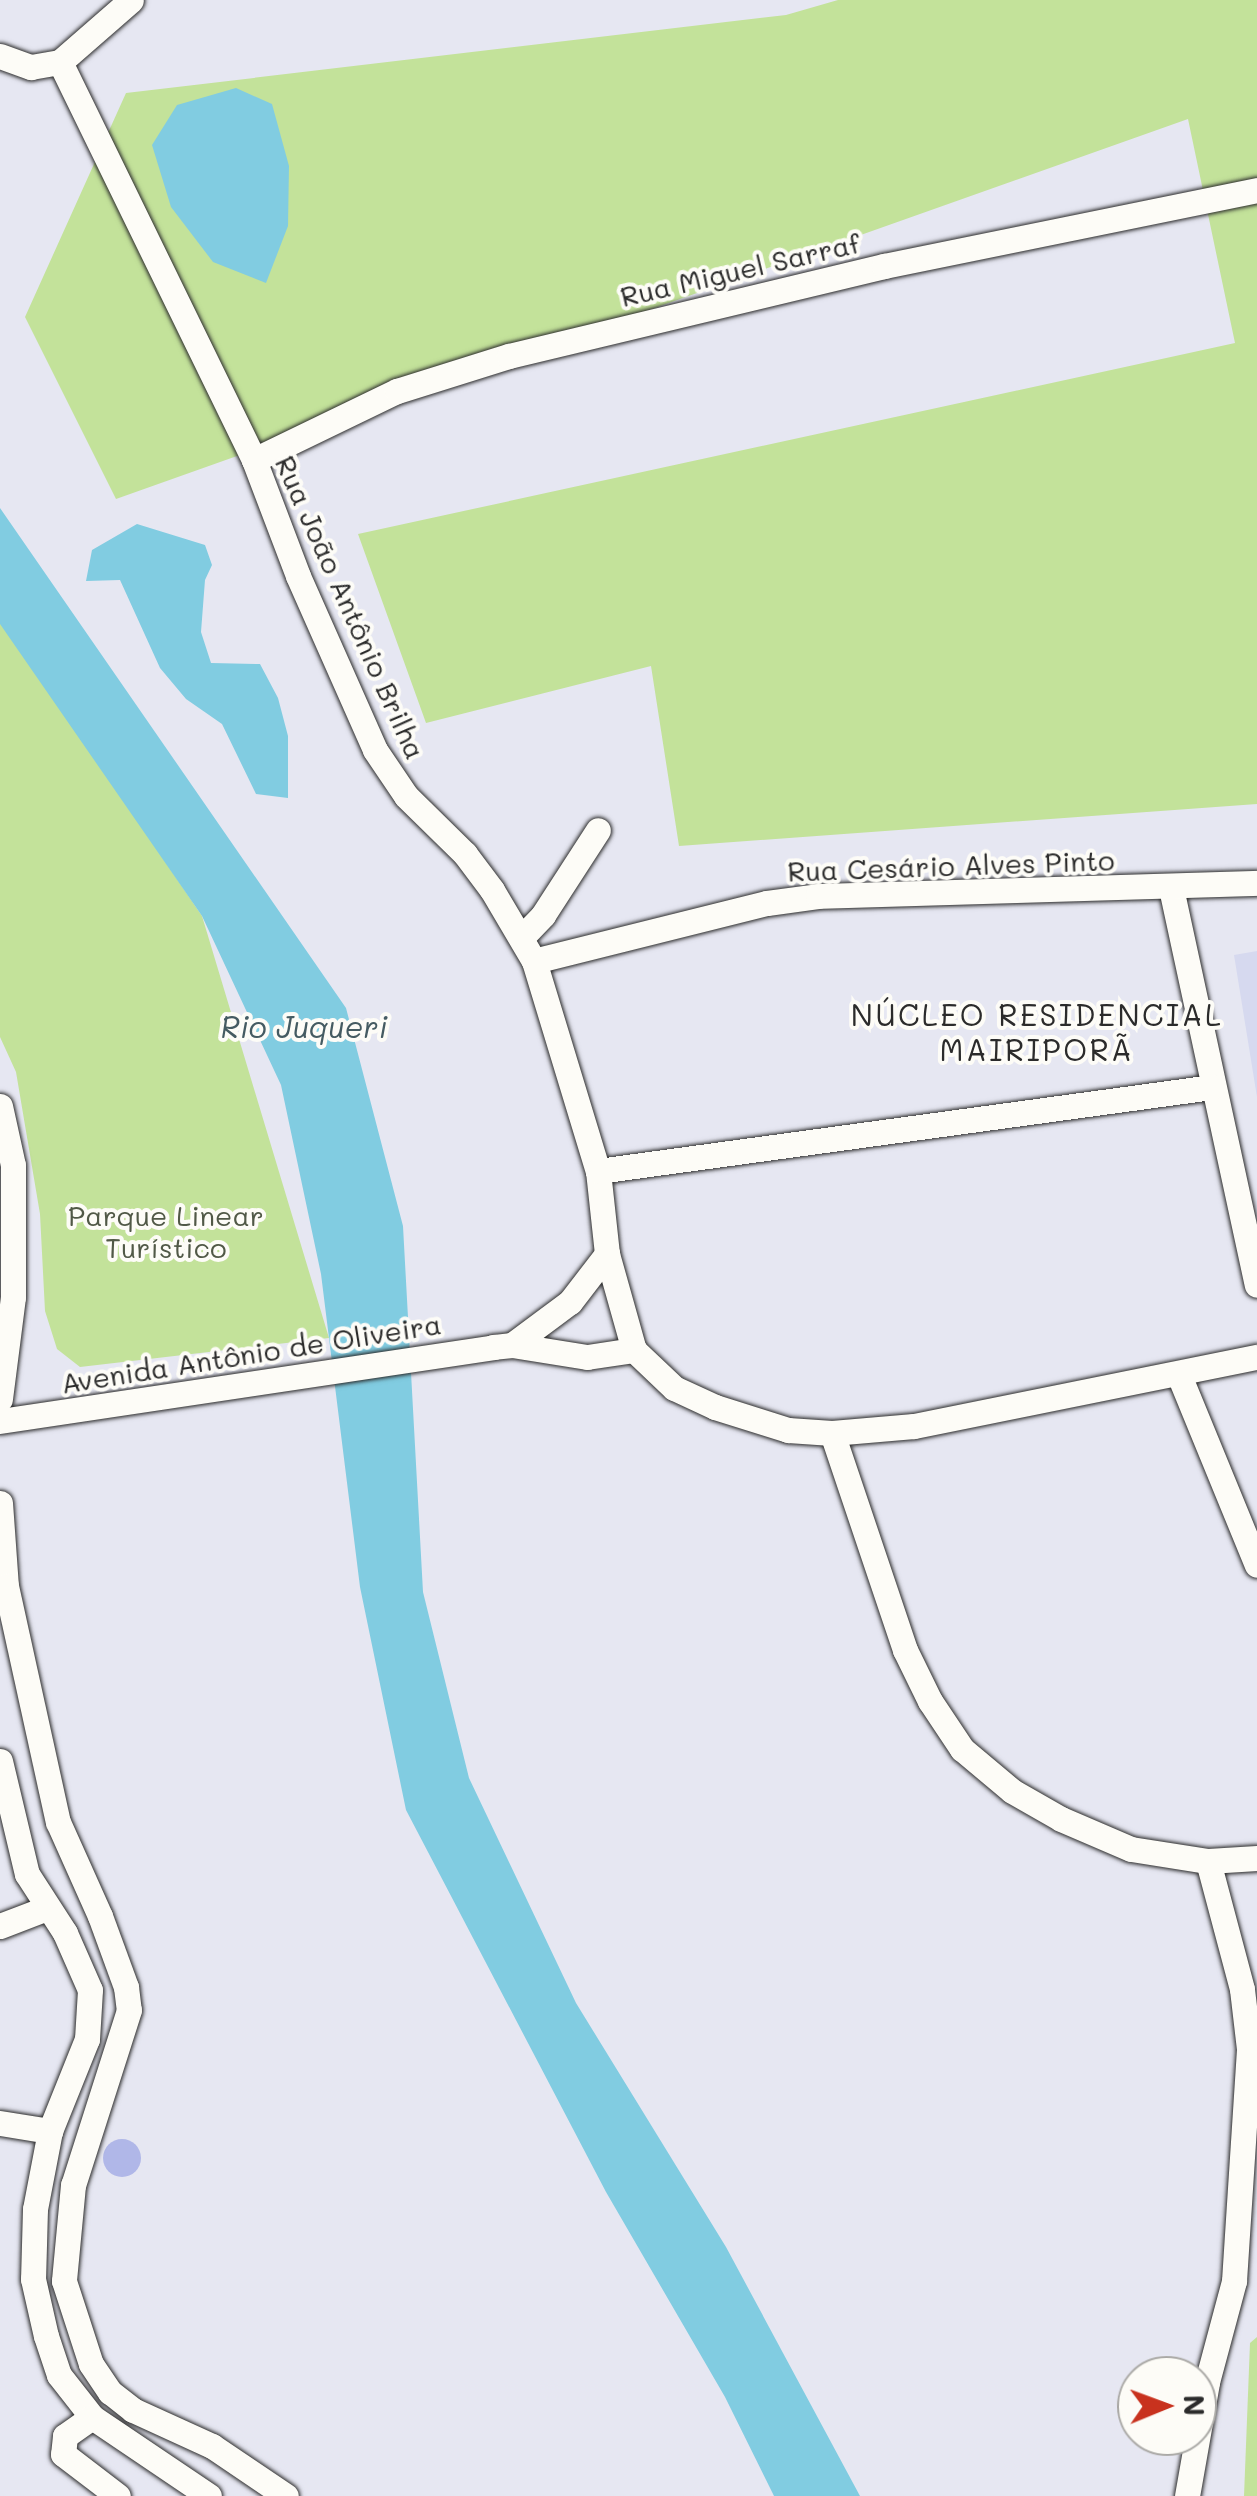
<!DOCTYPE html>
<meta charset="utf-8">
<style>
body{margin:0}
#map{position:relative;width:1257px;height:2496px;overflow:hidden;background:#e6e7f2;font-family:Mali,sans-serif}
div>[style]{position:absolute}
.built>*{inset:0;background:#d6d9ef}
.green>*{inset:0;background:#c3e29a}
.water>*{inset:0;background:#81cce1}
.building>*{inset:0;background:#b0b7e8}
.round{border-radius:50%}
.roads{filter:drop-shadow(0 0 2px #2b2b2b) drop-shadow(0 0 2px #2b2b2b)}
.minor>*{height:25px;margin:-12.5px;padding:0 12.5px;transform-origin:12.5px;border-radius:12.5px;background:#fdfcf7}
span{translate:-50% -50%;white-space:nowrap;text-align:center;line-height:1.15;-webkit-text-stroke:8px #fdfcf7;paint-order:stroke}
.street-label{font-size:28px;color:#2b2b2b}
.park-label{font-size:28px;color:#515947}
.neighbourhood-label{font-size:30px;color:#2b2b2b;letter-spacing:2.5px}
.water-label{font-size:30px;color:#455b62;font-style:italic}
.north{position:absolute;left:1117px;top:2356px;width:100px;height:100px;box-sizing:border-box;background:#fdfcf7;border:2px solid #a9a8a5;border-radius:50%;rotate:89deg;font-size:28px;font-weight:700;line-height:40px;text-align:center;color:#2b2b2b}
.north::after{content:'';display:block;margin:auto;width:35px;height:45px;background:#c8321e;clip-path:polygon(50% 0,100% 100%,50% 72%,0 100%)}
</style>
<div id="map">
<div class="built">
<div style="clip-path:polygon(1257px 951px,1257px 1097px,1234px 955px)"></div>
</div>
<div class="green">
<div style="clip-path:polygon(838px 0,1257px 0,1257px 804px,679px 846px,651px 666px,426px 723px,358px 534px,1235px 343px,1188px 119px,116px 499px,25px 317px,126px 93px,786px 15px)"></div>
<div style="clip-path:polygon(0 618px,202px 916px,329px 1338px,80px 1367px,57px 1349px,45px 1311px,40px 1214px,16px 1072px,0 1037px)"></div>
<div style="clip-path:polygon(1257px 2337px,1257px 2496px,1244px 2496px,1250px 2343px)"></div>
</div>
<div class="water">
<div style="clip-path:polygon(236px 88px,272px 104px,289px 166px,288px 226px,266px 283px,213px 262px,171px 207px,152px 145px,177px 105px)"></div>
<div style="clip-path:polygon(0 508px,346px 1008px,403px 1226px,423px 1592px,469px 1778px,576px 2003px,726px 2247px,860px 2496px,774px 2496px,725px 2397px,606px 2192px,406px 1810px,360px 1587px,321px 1274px,281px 1085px,202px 916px,0 624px)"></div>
<div style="clip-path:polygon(137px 524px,205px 545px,212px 565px,205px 580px,201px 632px,211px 663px,260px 664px,278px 698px,288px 736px,288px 798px,256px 794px,222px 724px,186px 699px,160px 668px,120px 580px,86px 581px,92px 550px)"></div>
</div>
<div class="building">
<div class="round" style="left:103px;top:2139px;width:38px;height:38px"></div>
</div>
<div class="roads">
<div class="minor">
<div style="left:0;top:56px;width:33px;rotate:20deg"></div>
<div style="left:31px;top:67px;width:29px;rotate:-10deg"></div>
<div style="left:60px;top:62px;width:443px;rotate:64deg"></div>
<div style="left:254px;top:460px;width:124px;rotate:69.2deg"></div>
<div style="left:298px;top:576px;width:190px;rotate:66.1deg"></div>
<div style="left:375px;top:750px;width:55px;rotate:56deg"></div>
<div style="left:406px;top:796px;width:83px;rotate:44.5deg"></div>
<div style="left:465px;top:854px;width:45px;rotate:53.1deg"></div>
<div style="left:492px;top:890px;width:82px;rotate:59.4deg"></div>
<div style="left:534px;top:961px;width:220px;rotate:73.1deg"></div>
<div style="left:598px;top:1171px;width:83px;rotate:83.8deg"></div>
<div style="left:607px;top:1254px;width:100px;rotate:74.3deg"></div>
<div style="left:634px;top:1350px;width:55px;rotate:43.5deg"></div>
<div style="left:674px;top:1388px;width:45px;rotate:24.9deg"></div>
<div style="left:715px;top:1407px;width:77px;rotate:17.5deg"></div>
<div style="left:788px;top:1430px;width:44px;rotate:3.9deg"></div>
<div style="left:832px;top:1433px;width:82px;rotate:-4.9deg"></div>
<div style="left:914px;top:1426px;width:350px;rotate:-11.4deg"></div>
<div style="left:60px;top:62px;width:94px;rotate:-41.1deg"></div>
<div style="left:254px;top:460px;width:159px;rotate:-25.8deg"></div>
<div style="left:397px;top:391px;width:117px;rotate:-17.4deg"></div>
<div style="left:509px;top:356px;width:386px;rotate:-13.5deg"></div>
<div style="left:884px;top:266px;width:381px;rotate:-11.5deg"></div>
<div style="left:1171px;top:888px;width:406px;rotate:77.8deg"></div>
<div style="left:523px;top:936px;width:29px;rotate:-46deg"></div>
<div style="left:543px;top:915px;width:101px;rotate:-57.1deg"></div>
<div style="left:534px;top:961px;width:240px;rotate:-14deg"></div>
<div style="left:767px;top:903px;width:51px;rotate:-7.8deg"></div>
<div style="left:818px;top:896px;width:439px;rotate:-1.7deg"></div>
<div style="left:0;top:1106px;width:60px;rotate:77.6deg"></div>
<div style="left:13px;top:1165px;width:132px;rotate:90deg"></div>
<div style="left:13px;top:1297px;width:103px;rotate:97.3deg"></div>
<div style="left:598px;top:1171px;width:620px;rotate:-7.79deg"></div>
<div style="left:512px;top:1345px;width:72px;rotate:-36.6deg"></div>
<div style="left:570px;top:1302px;width:61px;rotate:-52.4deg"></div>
<div style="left:1179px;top:1375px;width:205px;rotate:67.7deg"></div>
<div style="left:0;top:1421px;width:499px;rotate:-8.5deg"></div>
<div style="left:493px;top:1347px;width:19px;rotate:-6deg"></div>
<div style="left:512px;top:1345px;width:76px;rotate:9.1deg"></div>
<div style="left:587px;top:1357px;width:48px;rotate:-8.5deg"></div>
<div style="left:832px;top:1433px;width:229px;rotate:71.4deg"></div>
<div style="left:905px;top:1650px;width:57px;rotate:63.9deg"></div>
<div style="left:930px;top:1701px;width:58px;rotate:56.3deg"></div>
<div style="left:962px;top:1749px;width:65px;rotate:40deg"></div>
<div style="left:1012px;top:1791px;width:56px;rotate:29.7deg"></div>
<div style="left:1061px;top:1819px;width:76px;rotate:23.2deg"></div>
<div style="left:1131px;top:1849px;width:78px;rotate:8.9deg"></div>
<div style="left:1208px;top:1861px;width:49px;rotate:-3.5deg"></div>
<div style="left:0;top:1503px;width:83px;rotate:85.9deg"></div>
<div style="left:6px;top:1586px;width:242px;rotate:77.6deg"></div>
<div style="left:58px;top:1822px;width:103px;rotate:65.9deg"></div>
<div style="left:100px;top:1916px;width:76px;rotate:69.9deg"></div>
<div style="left:126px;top:1987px;width:23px;rotate:83deg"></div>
<div style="left:129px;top:2010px;width:184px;rotate:107.7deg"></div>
<div style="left:73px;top:2185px;width:96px;rotate:95.4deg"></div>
<div style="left:64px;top:2281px;width:87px;rotate:72deg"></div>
<div style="left:91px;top:2364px;width:34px;rotate:56deg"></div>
<div style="left:110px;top:2392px;width:29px;rotate:38deg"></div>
<div style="left:133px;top:2410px;width:87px;rotate:24.5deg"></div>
<div style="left:212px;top:2446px;width:89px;rotate:34deg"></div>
<div style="left:0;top:1761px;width:116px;rotate:76.6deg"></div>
<div style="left:27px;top:1874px;width:70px;rotate:57.2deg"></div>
<div style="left:65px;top:1933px;width:62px;rotate:66.3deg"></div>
<div style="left:90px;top:1990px;width:49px;rotate:93.5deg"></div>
<div style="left:87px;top:2039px;width:99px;rotate:111.9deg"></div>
<div style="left:50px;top:2131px;width:79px;rotate:100.9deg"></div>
<div style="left:35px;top:2209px;width:70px;rotate:91.6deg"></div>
<div style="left:33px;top:2279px;width:58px;rotate:77.2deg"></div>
<div style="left:46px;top:2336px;width:41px;rotate:71.6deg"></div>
<div style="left:59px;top:2375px;width:53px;rotate:51.8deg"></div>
<div style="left:92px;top:2417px;width:141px;rotate:34deg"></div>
<div style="left:0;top:1926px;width:50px;rotate:-21deg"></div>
<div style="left:0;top:2123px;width:51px;rotate:9.1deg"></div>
<div style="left:92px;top:2417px;width:33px;rotate:145deg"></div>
<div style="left:65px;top:2436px;width:18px;rotate:96deg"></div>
<div style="left:63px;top:2454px;width:69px;rotate:37.4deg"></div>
<div style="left:1187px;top:2496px;width:116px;rotate:-80deg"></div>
<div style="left:1207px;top:2382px;width:105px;rotate:-75deg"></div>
<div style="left:1234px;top:2281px;width:232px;rotate:-86.3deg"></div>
<div style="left:1249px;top:2049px;width:60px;rotate:-96.7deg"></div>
<div style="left:1242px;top:1989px;width:132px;rotate:-104.9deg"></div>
</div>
</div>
<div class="street-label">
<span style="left:740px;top:269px;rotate:-13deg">Rua Miguel Sarraf</span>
<span style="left:351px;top:607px;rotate:66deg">Rua João Antônio Brilha</span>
<span style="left:951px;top:865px;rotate:-2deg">Rua Cesário Alves Pinto</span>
<span style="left:251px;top:1353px;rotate:-9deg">Avenida Antônio de Oliveira</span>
</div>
<div class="park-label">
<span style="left:166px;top:1231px">Parque Linear<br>Turístico</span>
</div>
<div class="neighbourhood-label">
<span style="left:1037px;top:1031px">NÚCLEO RESIDENCIAL<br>MAIRIPORÃ</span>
</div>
<div class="water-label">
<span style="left:304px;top:1026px">Rio Juqueri</span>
</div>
<div class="north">N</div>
</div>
